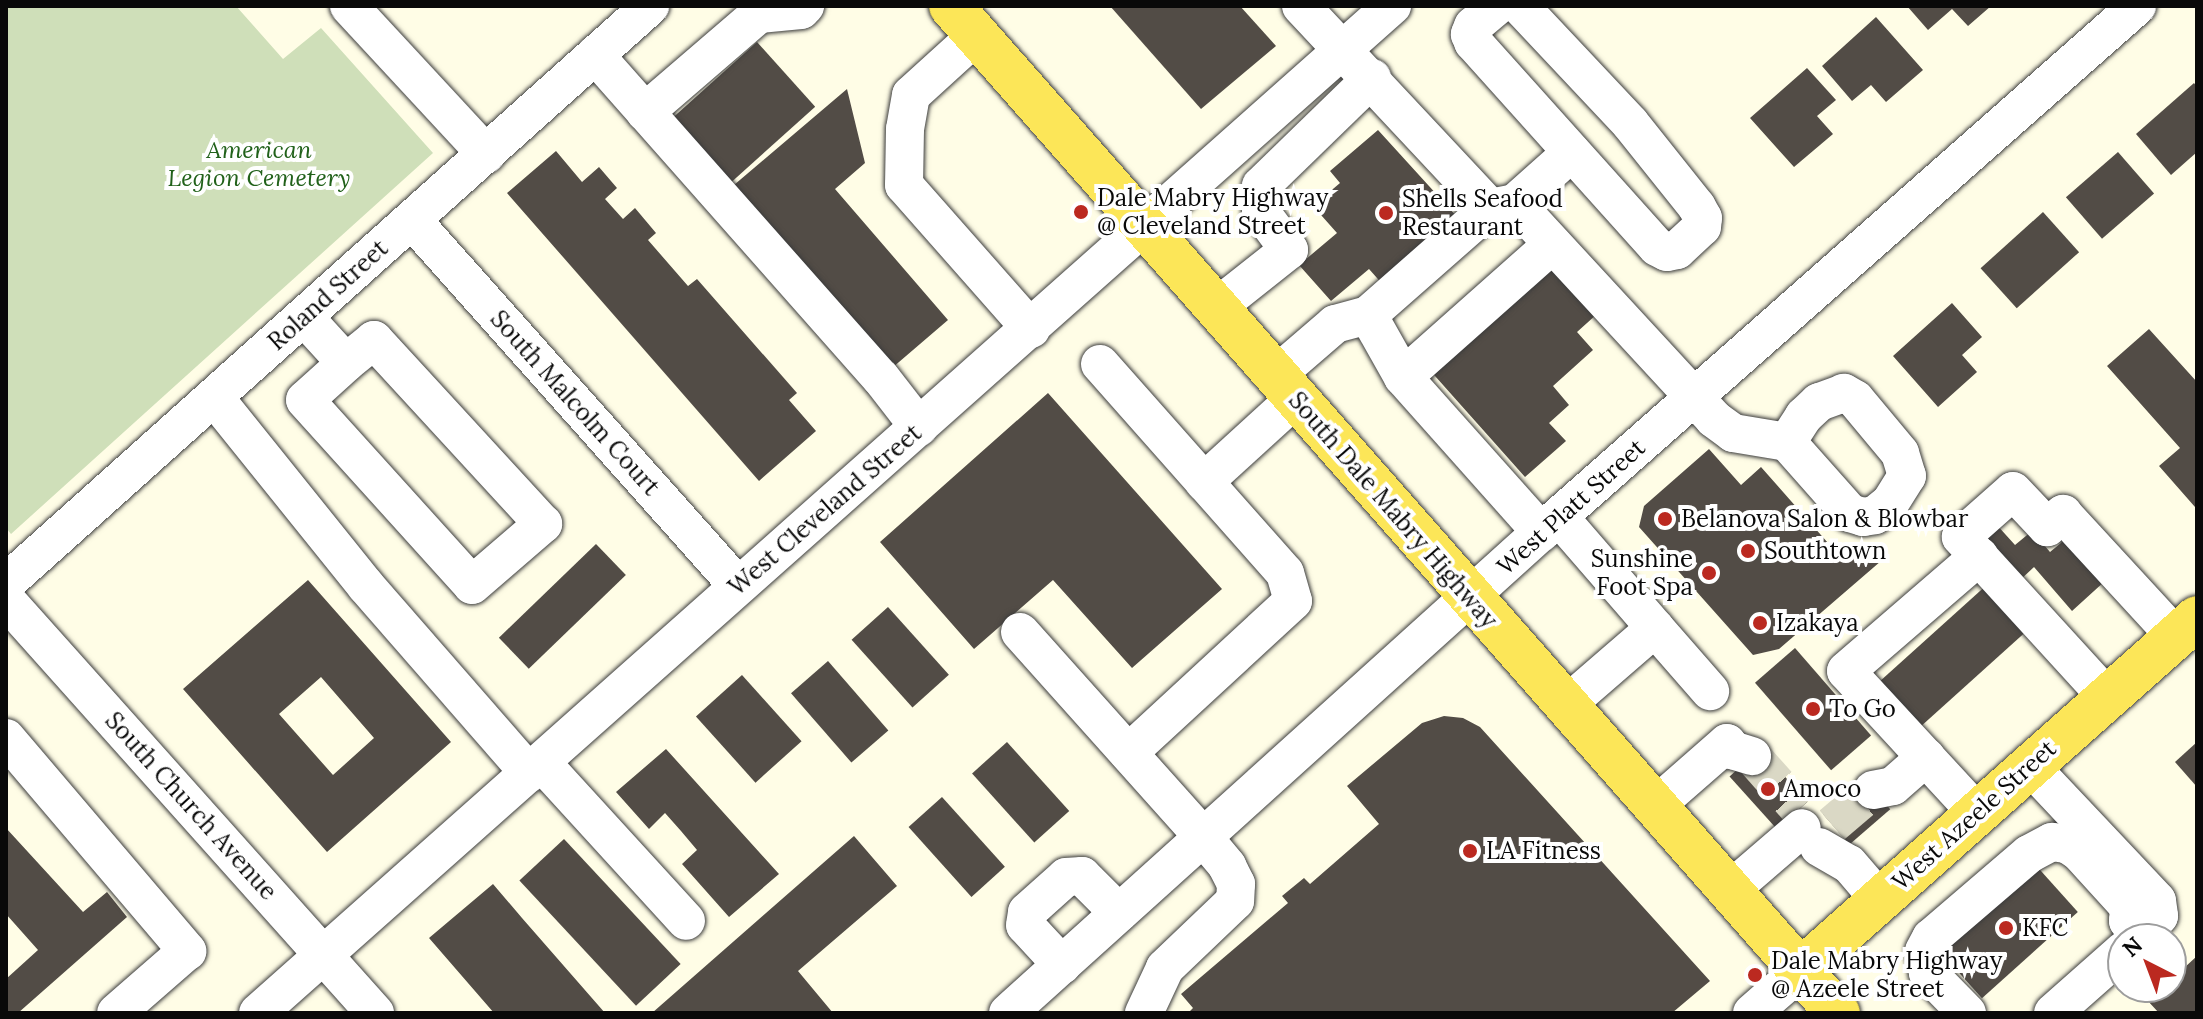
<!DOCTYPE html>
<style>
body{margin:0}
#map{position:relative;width:2203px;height:1019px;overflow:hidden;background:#fffde6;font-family:Lora,serif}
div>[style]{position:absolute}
.cemetery>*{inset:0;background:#cfdfb9}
.building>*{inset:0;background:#524c46;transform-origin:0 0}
.minor-tunnel>*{height:38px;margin-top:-19px;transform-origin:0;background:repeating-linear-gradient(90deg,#dad8c5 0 38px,transparent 0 57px)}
.roads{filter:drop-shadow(0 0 2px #3c3c3c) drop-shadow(0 0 2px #3c3c3c)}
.minor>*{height:38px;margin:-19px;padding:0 19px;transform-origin:19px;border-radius:19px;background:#fff}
.major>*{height:44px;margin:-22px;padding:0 22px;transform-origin:22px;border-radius:22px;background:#fce658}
.dots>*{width:22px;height:22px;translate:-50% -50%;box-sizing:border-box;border:4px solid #fff;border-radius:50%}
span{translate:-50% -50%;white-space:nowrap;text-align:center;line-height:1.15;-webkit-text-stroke:8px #fff;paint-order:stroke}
.park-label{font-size:24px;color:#21611a;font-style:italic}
.poi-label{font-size:24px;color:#090909}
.left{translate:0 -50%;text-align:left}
.right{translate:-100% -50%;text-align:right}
.street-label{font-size:24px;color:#090909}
.frame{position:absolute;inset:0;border:8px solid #090909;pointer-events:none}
.north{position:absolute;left:2107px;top:923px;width:80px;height:80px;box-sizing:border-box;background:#fff;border:2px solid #9d9d9d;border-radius:50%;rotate:318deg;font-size:22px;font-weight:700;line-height:32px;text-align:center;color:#090909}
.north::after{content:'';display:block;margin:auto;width:28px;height:36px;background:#bb2920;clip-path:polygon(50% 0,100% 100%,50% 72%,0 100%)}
</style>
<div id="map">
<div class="cemetery">
<div style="clip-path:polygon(6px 6px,236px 6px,283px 59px,321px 28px,433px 153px,11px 534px,6px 528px)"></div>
</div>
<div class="building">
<div style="clip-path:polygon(1110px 6px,1240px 6px,1276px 46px,1201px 109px)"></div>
<div style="clip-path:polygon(1907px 6px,1991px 6px,1968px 26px,1952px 9px,1928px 30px)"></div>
<div style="clip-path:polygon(1876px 17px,1923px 70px,1886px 102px,1871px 85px,1852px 101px,1822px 66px)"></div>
<div style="left:757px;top:42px;width:87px;height:113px;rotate:48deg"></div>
<div style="clip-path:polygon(1807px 68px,1836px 100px,1817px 116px,1833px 134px,1794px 167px,1750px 118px)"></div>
<div style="clip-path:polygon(2194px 83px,2197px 87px,2197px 152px,2171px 175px,2136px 134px)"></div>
<div style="clip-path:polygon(847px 89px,865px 163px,835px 189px,948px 320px,892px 368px,734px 185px)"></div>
<div style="clip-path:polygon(1378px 130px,1459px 219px,1385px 287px,1369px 269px,1331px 301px,1299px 265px,1337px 233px,1313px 206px,1340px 183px,1330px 171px)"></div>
<div style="clip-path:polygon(556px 151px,582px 182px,599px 167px,617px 188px,605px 199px,623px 219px,635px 208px,656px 233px,648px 240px,688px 286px,697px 279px,797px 393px,789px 400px,816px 431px,759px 481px,507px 193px)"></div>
<div style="left:2118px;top:152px;width:55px;height:69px;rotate:49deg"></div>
<div style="left:2043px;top:212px;width:54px;height:84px;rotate:48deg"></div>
<div style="clip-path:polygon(1548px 259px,1597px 314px,1577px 332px,1593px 350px,1553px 386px,1569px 405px,1549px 423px,1566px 441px,1525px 477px,1427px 367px)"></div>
<div style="clip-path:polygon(1952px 303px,1982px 337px,1962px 355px,1977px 372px,1938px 407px,1893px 356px)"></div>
<div style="clip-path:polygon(2149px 329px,2197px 382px,2195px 507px,2159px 466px,2180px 448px,2107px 366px)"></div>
<div style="clip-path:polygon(1048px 393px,1222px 589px,1132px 668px,1053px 580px,974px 649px,880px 542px)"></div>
<div style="clip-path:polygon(1709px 449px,1741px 485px,1761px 467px,1843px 560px,1864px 542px,1881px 561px,1779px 649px,1753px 655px,1639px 527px,1644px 506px)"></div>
<div style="clip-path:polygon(1996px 524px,2015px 545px,2032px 531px,2050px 552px,2067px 538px,2105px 581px,2072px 611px,2034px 567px,2018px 582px,1979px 538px)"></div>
<div style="left:596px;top:544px;width:43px;height:135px;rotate:46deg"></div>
<div style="clip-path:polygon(evenodd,308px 580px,451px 742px,327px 852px,183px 689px,308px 580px,321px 677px,374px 738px,333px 775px,279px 714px,321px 677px)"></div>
<div style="left:1990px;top:582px;width:61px;height:159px;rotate:48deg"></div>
<div style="left:888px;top:607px;width:91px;height:49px;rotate:48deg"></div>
<div style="left:1795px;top:648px;width:116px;height:53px;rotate:49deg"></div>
<div style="left:828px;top:661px;width:92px;height:49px;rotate:49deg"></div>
<div style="left:742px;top:675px;width:89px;height:62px;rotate:48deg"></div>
<div style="clip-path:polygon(1444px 716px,1463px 718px,1480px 727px,1710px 981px,1672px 1013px,1188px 1013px,1193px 1008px,1181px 994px,1288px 903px,1282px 896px,1304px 878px,1310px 884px,1379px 824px,1347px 786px,1422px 723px)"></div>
<div style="left:1007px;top:742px;width:93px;height:47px;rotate:48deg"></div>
<div style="clip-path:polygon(2197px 742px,2197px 787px,2175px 762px)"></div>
<div style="clip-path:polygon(666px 749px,779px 874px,729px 917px,682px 864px,697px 850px,681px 831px,665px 813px,649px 829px,616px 792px)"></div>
<div style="left:1760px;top:749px;width:71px;height:41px;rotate:48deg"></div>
<div style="left:1864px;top:779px;width:40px;height:54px;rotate:49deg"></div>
<div style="left:942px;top:797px;width:94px;height:45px;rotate:48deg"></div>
<div style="clip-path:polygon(6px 828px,83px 912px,107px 892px,127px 917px,18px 1013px,6px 1013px,6px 979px,38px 950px,6px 914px)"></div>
<div style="clip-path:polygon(854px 836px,897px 886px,798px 971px,833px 1013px,652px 1013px)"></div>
<div style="left:564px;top:839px;width:171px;height:61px;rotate:47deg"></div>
<div style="left:2031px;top:860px;width:70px;height:129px;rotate:48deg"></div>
<div style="clip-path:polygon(493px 884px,522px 918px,605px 1013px,494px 1013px,429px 938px)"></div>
<div style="clip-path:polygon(2197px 956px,2197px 1013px,2159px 1013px,2147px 1000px,2163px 987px,2171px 987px,2171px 980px)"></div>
</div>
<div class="minor-tunnel">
<div style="left:1752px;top:756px;width:71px;rotate:48.4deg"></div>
<div style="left:1832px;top:825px;width:54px;rotate:-40.5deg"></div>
</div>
<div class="roads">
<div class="minor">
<div style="left:349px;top:6px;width:202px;rotate:47.2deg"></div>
<div style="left:1301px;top:6px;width:277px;rotate:46.9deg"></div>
<div style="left:1490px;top:208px;width:25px;rotate:-11deg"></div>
<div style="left:1515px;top:203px;width:294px;rotate:47.3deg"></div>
<div style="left:1714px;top:419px;width:24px;rotate:36deg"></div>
<div style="left:1733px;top:433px;width:55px;rotate:9.5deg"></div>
<div style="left:1787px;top:442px;width:95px;rotate:48.4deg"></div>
<div style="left:1850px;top:513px;width:14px;rotate:17deg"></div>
<div style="left:1863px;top:517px;width:12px;rotate:-9deg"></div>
<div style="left:1875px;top:515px;width:19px;rotate:-39deg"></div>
<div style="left:1890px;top:503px;width:32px;rotate:-58deg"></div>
<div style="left:1907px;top:476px;width:24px;rotate:-107deg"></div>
<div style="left:1900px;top:453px;width:70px;rotate:-129.8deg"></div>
<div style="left:1855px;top:399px;width:13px;rotate:-151deg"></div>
<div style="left:1844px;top:393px;width:27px;rotate:160deg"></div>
<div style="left:1819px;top:402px;width:21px;rotate:137deg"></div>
<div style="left:1804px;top:416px;width:31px;rotate:123deg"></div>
<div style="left:1497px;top:6px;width:31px;rotate:140deg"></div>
<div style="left:1473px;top:26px;width:9px;rotate:111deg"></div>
<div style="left:1470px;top:34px;width:9px;rotate:69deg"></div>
<div style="left:1473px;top:42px;width:275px;rotate:48.1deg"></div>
<div style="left:1657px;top:247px;width:11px;rotate:27deg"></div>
<div style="left:1667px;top:252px;width:10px;rotate:-11deg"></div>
<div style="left:1677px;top:250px;width:34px;rotate:-43deg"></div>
<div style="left:1702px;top:227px;width:9px;rotate:-84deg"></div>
<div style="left:1703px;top:218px;width:13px;rotate:-119deg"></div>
<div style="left:1697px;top:207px;width:107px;rotate:-128.6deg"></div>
<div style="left:1630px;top:123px;width:161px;rotate:-133.2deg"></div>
<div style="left:977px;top:35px;width:89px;rotate:137.7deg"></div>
<div style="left:911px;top:95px;width:35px;rotate:100deg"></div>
<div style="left:905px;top:129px;width:56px;rotate:91deg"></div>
<div style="left:904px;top:185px;width:192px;rotate:48.6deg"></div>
<div style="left:595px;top:55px;width:431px;rotate:48.5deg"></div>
<div style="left:881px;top:378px;width:62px;rotate:52.2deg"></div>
<div style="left:645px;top:112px;width:150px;rotate:-40.7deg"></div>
<div style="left:759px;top:14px;width:42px;rotate:-5.4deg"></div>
<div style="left:801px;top:10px;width:6px;rotate:-45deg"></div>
<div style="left:1515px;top:203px;width:76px;rotate:-41.8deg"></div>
<div style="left:412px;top:220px;width:490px;rotate:48.3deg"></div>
<div style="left:1217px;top:307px;width:92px;rotate:-38.4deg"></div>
<div style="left:1289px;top:250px;width:47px;rotate:-126.4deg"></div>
<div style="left:1261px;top:212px;width:26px;rotate:-90deg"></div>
<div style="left:1261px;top:186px;width:155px;rotate:-44.2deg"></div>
<div style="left:1368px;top:315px;width:71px;rotate:60.6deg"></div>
<div style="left:1403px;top:377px;width:208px;rotate:48.3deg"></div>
<div style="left:304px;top:317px;width:62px;rotate:47.6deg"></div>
<div style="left:346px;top:363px;width:55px;rotate:137.9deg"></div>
<div style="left:305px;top:400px;width:249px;rotate:47.9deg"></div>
<div style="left:472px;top:585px;width:94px;rotate:-40.7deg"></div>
<div style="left:543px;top:524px;width:250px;rotate:-132.6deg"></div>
<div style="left:374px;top:340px;width:36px;rotate:141deg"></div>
<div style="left:1100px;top:364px;width:279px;rotate:48.5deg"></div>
<div style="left:1285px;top:573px;width:29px;rotate:74deg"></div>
<div style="left:1293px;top:601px;width:224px;rotate:137.3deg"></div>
<div style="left:1276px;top:375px;width:78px;rotate:-40.8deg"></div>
<div style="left:1335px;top:324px;width:34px;rotate:-15deg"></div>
<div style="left:1368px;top:315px;width:162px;rotate:-41.3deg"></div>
<div style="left:1403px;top:377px;width:200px;rotate:-41.6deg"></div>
<div style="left:214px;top:397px;width:243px;rotate:51.2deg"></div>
<div style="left:366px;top:586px;width:248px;rotate:48.9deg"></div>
<div style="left:1204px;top:482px;width:125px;rotate:-42.4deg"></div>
<div style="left:1559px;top:517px;width:147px;rotate:49.1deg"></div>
<div style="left:1655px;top:628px;width:119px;rotate:139.1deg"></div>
<div style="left:6px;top:583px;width:865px;rotate:-41.86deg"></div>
<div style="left:6px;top:600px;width:554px;rotate:48.22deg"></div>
<div style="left:1655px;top:628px;width:84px;rotate:48.9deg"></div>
<div style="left:1020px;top:632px;width:275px;rotate:48.2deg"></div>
<div style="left:1203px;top:837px;width:38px;rotate:50deg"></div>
<div style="left:1227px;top:866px;width:20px;rotate:63deg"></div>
<div style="left:1236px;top:884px;width:17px;rotate:93deg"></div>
<div style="left:1235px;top:901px;width:97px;rotate:136.3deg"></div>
<div style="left:1165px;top:968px;width:50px;rotate:115deg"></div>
<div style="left:2107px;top:697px;width:217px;rotate:-132.4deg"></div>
<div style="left:1961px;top:537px;width:69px;rotate:-41.5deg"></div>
<div style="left:2013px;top:491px;width:50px;rotate:46.6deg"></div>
<div style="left:2047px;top:527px;width:21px;rotate:-39deg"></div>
<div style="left:2063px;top:514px;width:167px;rotate:47.4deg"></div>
<div style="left:6px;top:738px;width:280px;rotate:49.6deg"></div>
<div style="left:187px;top:951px;width:94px;rotate:138.9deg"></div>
<div style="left:541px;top:762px;width:215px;rotate:47.6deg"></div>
<div style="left:2030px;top:766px;width:185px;rotate:46.7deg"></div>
<div style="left:2157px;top:901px;width:15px;rotate:82deg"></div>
<div style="left:2159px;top:916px;width:32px;rotate:134deg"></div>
<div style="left:1873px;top:790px;width:20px;rotate:-11deg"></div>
<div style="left:1893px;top:786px;width:44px;rotate:-41.3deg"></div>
<div style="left:1654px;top:807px;width:97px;rotate:-41.2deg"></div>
<div style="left:1727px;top:743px;width:9px;rotate:54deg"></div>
<div style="left:1732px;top:750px;width:21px;rotate:17deg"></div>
<div style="left:1977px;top:813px;width:193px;rotate:-132.7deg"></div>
<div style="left:1846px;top:671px;width:176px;rotate:-40.8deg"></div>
<div style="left:1819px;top:847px;width:34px;rotate:30deg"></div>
<div style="left:1849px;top:864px;width:46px;rotate:49.4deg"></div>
<div style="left:1729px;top:891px;width:96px;rotate:-40.8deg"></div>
<div style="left:1062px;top:965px;width:54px;rotate:-132.8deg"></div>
<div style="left:1025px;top:925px;width:13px;rotate:-81deg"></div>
<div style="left:1027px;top:912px;width:52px;rotate:-41.9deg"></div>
<div style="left:1066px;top:877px;width:16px;rotate:-4deg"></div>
<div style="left:1082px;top:876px;width:52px;rotate:45deg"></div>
<div style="left:258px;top:1013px;width:1517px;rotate:-41.61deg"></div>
<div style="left:1008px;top:1013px;width:718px;rotate:-42.06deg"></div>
<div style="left:1541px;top:532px;width:795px;rotate:-41.43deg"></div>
<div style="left:1752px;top:1013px;width:64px;rotate:-41.2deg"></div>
<div style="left:1967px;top:1013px;width:56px;rotate:-134.3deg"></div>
<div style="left:1928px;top:973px;width:22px;rotate:-100deg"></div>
<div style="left:1924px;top:951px;width:15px;rotate:-62deg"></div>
<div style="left:1931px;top:938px;width:129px;rotate:-40.6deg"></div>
<div style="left:2029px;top:854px;width:26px;rotate:-28deg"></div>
<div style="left:2052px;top:842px;width:15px;rotate:8deg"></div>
<div style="left:2067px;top:844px;width:14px;rotate:34deg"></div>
<div style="left:2079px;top:852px;width:74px;rotate:47.7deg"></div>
<div style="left:2129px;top:907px;width:14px;rotate:94deg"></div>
<div style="left:2128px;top:921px;width:19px;rotate:47deg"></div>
<div style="left:2053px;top:1013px;width:94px;rotate:-41.5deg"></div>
</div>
<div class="major">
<div style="left:951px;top:6px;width:1342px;rotate:48.63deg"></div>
<div style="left:1800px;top:971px;width:531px;rotate:-41.64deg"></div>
</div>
</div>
<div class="dots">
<div style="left:1081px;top:212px;background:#bb2920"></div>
<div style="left:1386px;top:213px;background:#bb2920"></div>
<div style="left:1665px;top:519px;background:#bb2920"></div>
<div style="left:1748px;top:551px;background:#bb2920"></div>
<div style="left:1709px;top:573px;background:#bb2920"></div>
<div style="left:1760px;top:623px;background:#bb2920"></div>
<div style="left:1813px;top:709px;background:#bb2920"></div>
<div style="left:1768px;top:789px;background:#bb2920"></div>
<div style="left:1470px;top:851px;background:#bb2920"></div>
<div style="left:2006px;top:928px;background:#bb2920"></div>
<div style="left:1755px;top:975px;background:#bb2920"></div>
</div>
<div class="park-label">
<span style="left:259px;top:164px">American<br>Legion Cemetery</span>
</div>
<div class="poi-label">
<span class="left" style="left:1097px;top:212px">Dale Mabry Highway<br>@ Cleveland Street</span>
<span class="left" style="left:1402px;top:213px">Shells Seafood<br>Restaurant</span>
<span class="left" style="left:1681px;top:519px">Belanova Salon &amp; Blowbar</span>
<span class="left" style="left:1764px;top:551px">Southtown</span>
<span class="right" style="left:1693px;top:573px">Sunshine<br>Foot Spa</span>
<span class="left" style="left:1776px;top:623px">Izakaya</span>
<span class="left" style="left:1829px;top:709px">To Go</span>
<span class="left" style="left:1784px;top:789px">Amoco</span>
<span class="left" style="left:1486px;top:851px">LA Fitness</span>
<span class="left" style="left:2022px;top:928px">KFC</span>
<span class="left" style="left:1771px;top:975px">Dale Mabry Highway<br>@ Azeele Street</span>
</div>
<div class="street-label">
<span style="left:328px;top:295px;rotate:-42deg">Roland Street</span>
<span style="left:575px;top:403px;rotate:48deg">South Malcolm Court</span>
<span style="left:1571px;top:507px;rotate:-42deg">West Platt Street</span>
<span style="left:825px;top:510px;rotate:-41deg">West Cleveland Street</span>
<span style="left:1393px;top:510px;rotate:49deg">South Dale Mabry Highway</span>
<span style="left:191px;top:806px;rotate:48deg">South Church Avenue</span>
<span style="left:1974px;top:815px;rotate:-42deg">West Azeele Street</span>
</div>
<div class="frame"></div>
<div class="north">N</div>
</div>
